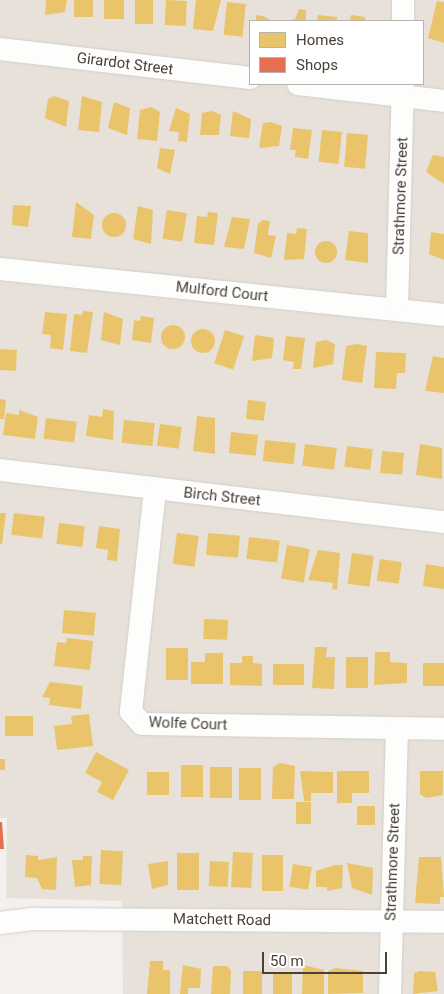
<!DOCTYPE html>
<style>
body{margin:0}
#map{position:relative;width:444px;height:994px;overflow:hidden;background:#f3f0ed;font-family:Roboto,sans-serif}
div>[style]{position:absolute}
.residential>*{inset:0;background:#e7e1da}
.homes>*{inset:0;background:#e9c46a;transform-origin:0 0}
.round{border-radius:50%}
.shops>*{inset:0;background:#e76f51}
.roads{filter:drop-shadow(0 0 1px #d1ceca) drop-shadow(0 0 1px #d1ceca)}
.minor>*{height:22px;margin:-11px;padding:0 11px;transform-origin:11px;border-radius:11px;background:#fdfdfc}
span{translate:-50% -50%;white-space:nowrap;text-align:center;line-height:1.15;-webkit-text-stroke:5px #fff;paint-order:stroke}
.street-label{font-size:15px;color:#4b4037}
.legend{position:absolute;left:249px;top:20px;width:175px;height:65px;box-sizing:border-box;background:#fff;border:1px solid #b7b3af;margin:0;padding:6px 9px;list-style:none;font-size:15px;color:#4b4037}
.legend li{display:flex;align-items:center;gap:10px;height:25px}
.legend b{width:25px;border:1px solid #b7b3af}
.scale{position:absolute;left:262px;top:952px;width:125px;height:22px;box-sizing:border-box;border:2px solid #4b4037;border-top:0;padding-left:6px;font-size:15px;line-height:18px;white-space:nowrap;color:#4b4037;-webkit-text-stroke:4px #fff;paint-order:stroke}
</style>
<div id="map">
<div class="residential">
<div style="clip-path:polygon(evenodd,0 0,444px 0,444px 994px,123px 994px,122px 901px,6px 898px,7px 818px,0 818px,0 0,250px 21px,423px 21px,423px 84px,250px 84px,250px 21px)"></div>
</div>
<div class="homes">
<div style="clip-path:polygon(46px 0,67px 0,65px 12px,45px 15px)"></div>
<div style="left:74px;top:0;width:19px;height:17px"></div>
<div style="left:104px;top:0;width:20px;height:19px"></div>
<div style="left:135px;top:0;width:18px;height:24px"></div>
<div style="left:166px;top:0;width:21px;height:25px;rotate:3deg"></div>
<div style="clip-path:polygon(196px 0,221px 0,213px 31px,193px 29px)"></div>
<div style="clip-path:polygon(437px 1px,444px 2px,444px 43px,428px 38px)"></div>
<div style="left:227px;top:2px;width:19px;height:33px;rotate:6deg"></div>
<div style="clip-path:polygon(299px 9px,306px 10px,306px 21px,286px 21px,295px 19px)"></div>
<div style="clip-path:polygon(256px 15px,263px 16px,272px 21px,256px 21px)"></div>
<div style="clip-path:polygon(318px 15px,337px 17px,337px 21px,317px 21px)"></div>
<div style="clip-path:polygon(351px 15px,365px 17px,365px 21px,350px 21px)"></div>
<div style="clip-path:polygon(54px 96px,69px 101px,66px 127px,45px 118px,48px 99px)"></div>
<div style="clip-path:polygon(82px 96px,102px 102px,99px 132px,78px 130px)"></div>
<div style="clip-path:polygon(114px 102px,130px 108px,127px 135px,108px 128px)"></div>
<div style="clip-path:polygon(151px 107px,160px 112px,157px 141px,137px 139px,140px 110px)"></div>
<div style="clip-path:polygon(176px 108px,190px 114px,187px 142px,178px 141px,179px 132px,169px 131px)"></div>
<div style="clip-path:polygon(212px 111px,221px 115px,219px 135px,200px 135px,202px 113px)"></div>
<div style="clip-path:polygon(233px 111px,251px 119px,249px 138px,230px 136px)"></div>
<div style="clip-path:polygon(271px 122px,282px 126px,279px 146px,259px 148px,263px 123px)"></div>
<div style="clip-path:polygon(293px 128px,312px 130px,308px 159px,295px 157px,296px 150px,290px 150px)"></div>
<div style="left:322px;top:130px;width:20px;height:32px;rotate:6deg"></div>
<div style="left:347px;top:133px;width:21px;height:34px;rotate:5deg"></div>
<div style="clip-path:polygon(160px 148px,175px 150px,170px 174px,157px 168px)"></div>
<div style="clip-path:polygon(433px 155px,444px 157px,444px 184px,426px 172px)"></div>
<div style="clip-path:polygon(76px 202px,94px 215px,91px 239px,72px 237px)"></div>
<div style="clip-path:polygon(13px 205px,31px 206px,28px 227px,12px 225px)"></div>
<div style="clip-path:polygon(138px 206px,153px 210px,151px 244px,133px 239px)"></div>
<div style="left:167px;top:210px;width:20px;height:29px;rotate:9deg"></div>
<div style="clip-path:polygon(208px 212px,218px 213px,214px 245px,194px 243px,197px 216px,207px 217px)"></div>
<div class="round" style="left:102px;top:213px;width:24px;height:24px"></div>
<div style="clip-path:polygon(232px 217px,250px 219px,244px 249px,224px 247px)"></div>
<div style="clip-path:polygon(263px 220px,270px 221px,268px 235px,276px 236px,271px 258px,254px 253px,258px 224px)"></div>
<div style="clip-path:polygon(297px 228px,307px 229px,304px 259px,284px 260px,287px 233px,296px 234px)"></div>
<div style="clip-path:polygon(349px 231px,368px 233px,368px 263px,345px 260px)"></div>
<div style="clip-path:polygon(431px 232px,444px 234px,444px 260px,429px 254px)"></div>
<div class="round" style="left:315px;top:241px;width:22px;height:22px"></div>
<div style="clip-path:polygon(83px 311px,93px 312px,87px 353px,70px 351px,74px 314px,82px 315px)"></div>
<div style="clip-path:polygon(45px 312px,67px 314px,63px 350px,50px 348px,51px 335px,42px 334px)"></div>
<div style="clip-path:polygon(104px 312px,123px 319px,120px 345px,101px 340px)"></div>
<div style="clip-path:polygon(141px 316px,154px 318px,151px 343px,132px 340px,134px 320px,140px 321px)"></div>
<div class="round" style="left:161px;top:325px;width:24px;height:24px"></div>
<div class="round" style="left:191px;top:329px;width:24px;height:24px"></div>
<div style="left:225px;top:330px;width:20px;height:35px;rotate:18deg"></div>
<div style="clip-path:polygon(255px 335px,274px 338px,272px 358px,252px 361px)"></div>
<div style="clip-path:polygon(286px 336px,305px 338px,301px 369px,293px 369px,294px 362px,283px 360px)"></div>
<div style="clip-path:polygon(326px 340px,335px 344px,333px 364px,313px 368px,316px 342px)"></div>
<div style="clip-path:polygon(357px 344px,367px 346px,362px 383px,342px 380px,346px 346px)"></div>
<div style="left:0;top:349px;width:17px;height:21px;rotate:3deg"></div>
<div style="clip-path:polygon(376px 352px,406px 353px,405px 373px,397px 373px,396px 389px,374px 388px)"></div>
<div style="clip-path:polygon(433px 356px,444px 358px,444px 393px,425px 391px)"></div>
<div style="clip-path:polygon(0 399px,6px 400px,4px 419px,0 419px)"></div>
<div style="left:248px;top:400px;width:18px;height:19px;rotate:6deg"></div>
<div style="clip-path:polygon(103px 409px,114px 411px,113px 440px,86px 436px,89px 415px,102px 417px)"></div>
<div style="clip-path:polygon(19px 410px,38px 417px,35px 439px,3px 435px,6px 413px,19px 415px)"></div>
<div style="clip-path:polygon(197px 416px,215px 418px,215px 454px,193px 451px)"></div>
<div style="left:46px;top:418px;width:31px;height:21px;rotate:7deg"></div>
<div style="left:124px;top:420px;width:31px;height:23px;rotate:6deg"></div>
<div style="left:160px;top:424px;width:22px;height:22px;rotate:8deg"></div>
<div style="left:231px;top:432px;width:27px;height:21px;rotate:6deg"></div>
<div style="left:265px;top:440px;width:31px;height:21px;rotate:6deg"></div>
<div style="left:305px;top:444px;width:32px;height:22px;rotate:7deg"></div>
<div style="clip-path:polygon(420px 444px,442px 448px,442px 479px,416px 475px)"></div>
<div style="left:347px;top:446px;width:26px;height:21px;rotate:7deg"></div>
<div style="left:382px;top:451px;width:22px;height:22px;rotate:5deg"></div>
<div style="clip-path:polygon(0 513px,6px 513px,2px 544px,0 544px)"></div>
<div style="left:14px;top:513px;width:31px;height:22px;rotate:7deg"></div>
<div style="left:59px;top:523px;width:26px;height:21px;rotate:7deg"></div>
<div style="clip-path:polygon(99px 526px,120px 529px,117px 561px,107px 560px,108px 550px,96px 548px)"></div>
<div style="left:177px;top:533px;width:22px;height:31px;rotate:8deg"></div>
<div style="left:208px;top:533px;width:32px;height:22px;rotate:5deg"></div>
<div style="left:249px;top:537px;width:31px;height:22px;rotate:7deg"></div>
<div style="left:287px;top:545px;width:23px;height:34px;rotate:10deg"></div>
<div style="clip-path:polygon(318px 550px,340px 553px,337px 590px,332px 589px,333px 583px,308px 580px)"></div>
<div style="left:352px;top:553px;width:22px;height:31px;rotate:8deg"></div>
<div style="left:380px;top:559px;width:22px;height:22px;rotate:8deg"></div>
<div style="clip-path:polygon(426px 564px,444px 567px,444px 589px,423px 586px)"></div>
<div style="left:64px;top:610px;width:32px;height:23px;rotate:5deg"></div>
<div style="left:204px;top:619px;width:24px;height:20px;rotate:2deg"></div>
<div style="clip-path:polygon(67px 638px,93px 641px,90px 670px,54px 666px,57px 642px,66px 643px)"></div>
<div style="clip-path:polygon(315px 647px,327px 647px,326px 657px,335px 657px,334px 689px,312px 688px)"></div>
<div style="left:166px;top:648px;width:22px;height:32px"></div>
<div style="clip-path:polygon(375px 652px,390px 652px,390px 662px,407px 663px,407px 683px,374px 685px)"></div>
<div style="clip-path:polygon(205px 653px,223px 653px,223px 684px,191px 684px,191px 662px,205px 662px)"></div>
<div style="clip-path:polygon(242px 656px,253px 656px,253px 663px,262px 664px,262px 686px,230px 685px,230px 663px,242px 663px)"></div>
<div style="left:346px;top:657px;width:22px;height:31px"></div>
<div style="left:423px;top:663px;width:21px;height:23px"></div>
<div style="left:273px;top:664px;width:31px;height:21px"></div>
<div style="clip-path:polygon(50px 682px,83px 686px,81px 709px,49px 705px,50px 698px,42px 697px)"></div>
<div style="clip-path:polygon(89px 714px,93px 746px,57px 750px,54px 726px,72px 724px,71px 716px)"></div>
<div style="left:5px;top:716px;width:28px;height:20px"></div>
<div style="clip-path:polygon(96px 752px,129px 770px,113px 800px,97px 792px,102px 782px,85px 773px)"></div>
<div style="left:0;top:759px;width:5px;height:11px"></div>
<div style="clip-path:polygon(280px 763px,295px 766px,294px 799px,272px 799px,273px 767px)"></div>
<div style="left:181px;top:765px;width:22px;height:32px"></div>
<div style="left:210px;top:767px;width:22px;height:31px"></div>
<div style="left:239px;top:768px;width:22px;height:32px"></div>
<div style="clip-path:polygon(300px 771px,333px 772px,333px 793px,311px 793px,311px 801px,304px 801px)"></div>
<div style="clip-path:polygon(337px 771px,369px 771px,369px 793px,352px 793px,352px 803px,337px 803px)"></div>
<div style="clip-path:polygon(420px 771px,443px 771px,443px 795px,426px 798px,420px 794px)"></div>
<div style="left:147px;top:772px;width:22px;height:23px"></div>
<div style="left:296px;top:802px;width:15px;height:22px"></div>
<div style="left:357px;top:806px;width:18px;height:19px"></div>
<div style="left:101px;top:850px;width:22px;height:34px;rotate:3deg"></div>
<div style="left:233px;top:852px;width:20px;height:35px;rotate:3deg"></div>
<div style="left:177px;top:853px;width:22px;height:37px"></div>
<div style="clip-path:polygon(26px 855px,38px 856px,38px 860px,57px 857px,56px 890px,42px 889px,37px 878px,25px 877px)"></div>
<div style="left:262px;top:855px;width:21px;height:36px"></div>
<div style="clip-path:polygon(83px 856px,92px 856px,91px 885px,75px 887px,72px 860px,83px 860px)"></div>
<div style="clip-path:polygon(419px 857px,441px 857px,444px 897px,440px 897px,440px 904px,415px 903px)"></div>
<div style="clip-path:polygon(168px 861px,168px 885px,152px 889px,148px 864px)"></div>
<div style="left:210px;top:861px;width:19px;height:25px;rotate:3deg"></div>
<div style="clip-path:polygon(347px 863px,373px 868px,372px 895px,352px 888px)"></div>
<div style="left:293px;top:864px;width:19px;height:23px;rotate:9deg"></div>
<div style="clip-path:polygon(335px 865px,343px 865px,342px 888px,327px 891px,327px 887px,316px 887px,316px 871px)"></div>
<div style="clip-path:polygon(150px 961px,163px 961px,163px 970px,170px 970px,170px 994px,147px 994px)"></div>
<div style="clip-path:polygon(183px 965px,201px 969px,200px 988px,188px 988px,188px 994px,180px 994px)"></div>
<div style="clip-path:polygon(303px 965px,324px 970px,324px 994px,302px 994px)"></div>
<div style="clip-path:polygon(213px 966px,227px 966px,231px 971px,230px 994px,211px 994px)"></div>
<div style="clip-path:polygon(335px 968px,363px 971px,363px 993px,328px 994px,328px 971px)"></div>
<div style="left:243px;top:971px;width:19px;height:23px"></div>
<div style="clip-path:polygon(420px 971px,435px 972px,438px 991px,413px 994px,414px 973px)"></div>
<div style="left:273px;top:972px;width:19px;height:22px"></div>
</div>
<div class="shops">
<div style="clip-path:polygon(0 822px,2px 822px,4px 849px,0 849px)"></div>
</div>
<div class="roads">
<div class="minor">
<div style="left:403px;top:21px;width:21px;rotate:-90deg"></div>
<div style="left:0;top:49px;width:252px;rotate:6.6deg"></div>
<div style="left:298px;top:84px;width:147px;rotate:6.6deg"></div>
<div style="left:0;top:269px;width:446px;rotate:5.9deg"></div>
<div style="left:397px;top:309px;width:225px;rotate:-88.5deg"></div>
<div style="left:0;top:470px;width:447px;rotate:6.7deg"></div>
<div style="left:155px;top:490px;width:223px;rotate:96.2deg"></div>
<div style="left:131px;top:712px;width:16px;rotate:47deg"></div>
<div style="left:142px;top:724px;width:302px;rotate:0.9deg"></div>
<div style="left:0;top:923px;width:35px;rotate:-7deg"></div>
<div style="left:35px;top:919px;width:409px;rotate:0.4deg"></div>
<div style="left:390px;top:994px;width:264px;rotate:-88.5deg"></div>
</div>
</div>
<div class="street-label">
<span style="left:125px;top:64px;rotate:7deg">Girardot Street</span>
<span style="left:401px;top:196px;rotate:-88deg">Strathmore Street</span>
<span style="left:222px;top:292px;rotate:6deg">Mulford Court</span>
<span style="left:222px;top:497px;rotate:6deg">Birch Street</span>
<span style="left:188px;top:724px;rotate:2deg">Wolfe Court</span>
<span style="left:393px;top:862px;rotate:-88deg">Strathmore Street</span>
<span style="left:222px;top:920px;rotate:1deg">Matchett Road</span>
</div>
<ul class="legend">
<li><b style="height:14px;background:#e9c46a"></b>Homes</li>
<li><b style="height:14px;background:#e76f51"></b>Shops</li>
</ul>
<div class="scale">50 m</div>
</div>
